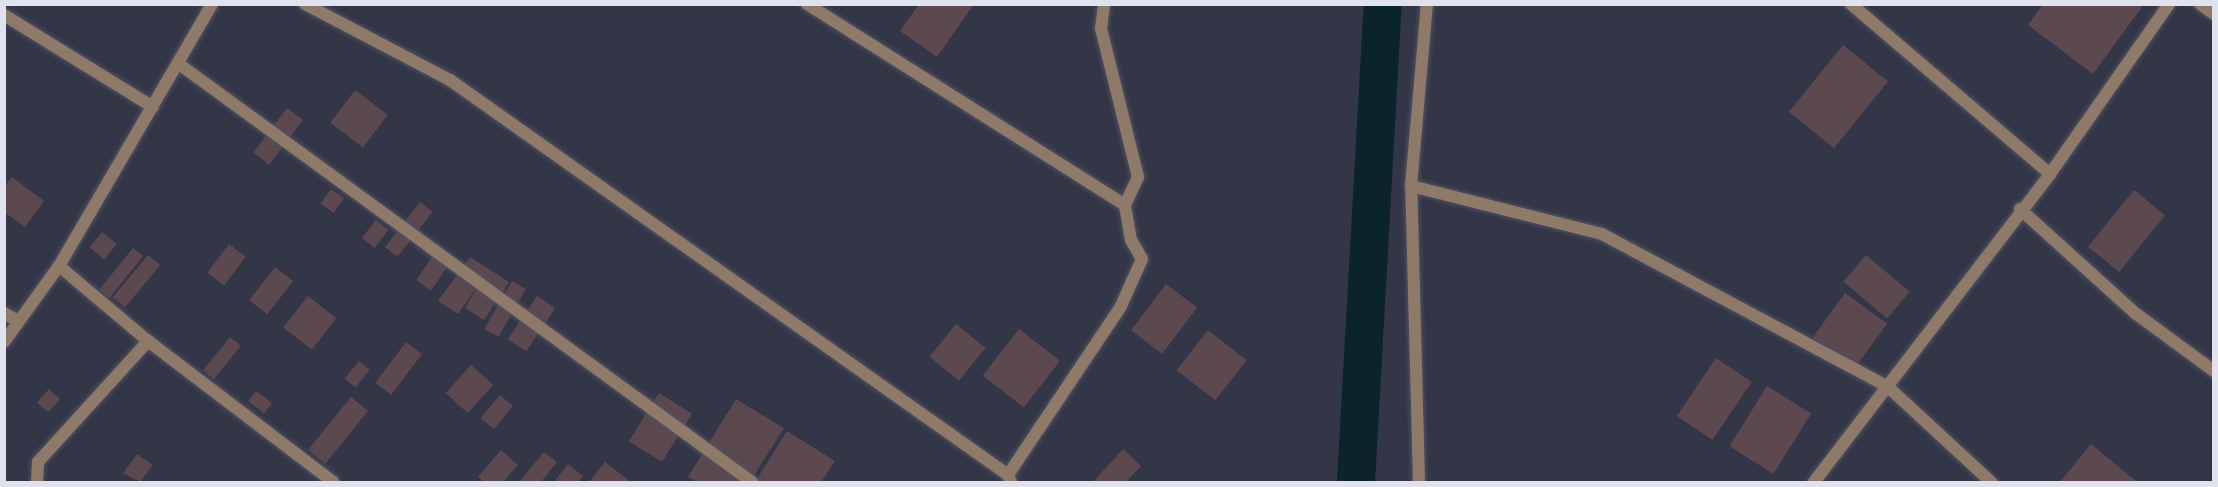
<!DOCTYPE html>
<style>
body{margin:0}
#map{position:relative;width:2218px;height:487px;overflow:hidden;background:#333647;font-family:Commissioner,sans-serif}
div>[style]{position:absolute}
.canal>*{height:38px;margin:-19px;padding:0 19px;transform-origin:19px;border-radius:19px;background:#0b242b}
.building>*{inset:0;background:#5c484f;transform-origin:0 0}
.roads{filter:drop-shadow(0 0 2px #4f5262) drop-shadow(0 0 2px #4f5262)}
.minor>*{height:12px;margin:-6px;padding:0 6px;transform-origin:6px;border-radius:6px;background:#8f7968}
span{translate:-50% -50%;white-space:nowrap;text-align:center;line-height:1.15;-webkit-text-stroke:4.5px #292c3c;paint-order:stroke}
.frame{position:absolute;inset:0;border:6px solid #e0e3ee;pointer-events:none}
</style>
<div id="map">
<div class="canal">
<div style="left:1356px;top:482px;width:479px;rotate:-86.8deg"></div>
</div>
<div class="building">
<div style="clip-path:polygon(919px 4px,974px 4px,937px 57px,900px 31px)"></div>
<div style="clip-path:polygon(2043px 4px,2138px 4px,2142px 7px,2093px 74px,2028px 25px)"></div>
<div style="left:1843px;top:45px;width:58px;height:86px;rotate:39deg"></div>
<div style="left:355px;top:90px;width:41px;height:41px;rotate:37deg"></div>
<div style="left:287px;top:108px;width:20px;height:56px;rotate:37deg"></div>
<div style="clip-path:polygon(12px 177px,44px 201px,25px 227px,4px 212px,4px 187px)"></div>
<div style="left:331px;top:189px;width:16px;height:18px;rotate:35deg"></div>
<div style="left:2134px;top:190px;width:40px;height:73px;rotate:39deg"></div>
<div style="left:420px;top:202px;width:16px;height:57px;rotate:38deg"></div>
<div style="left:376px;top:220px;width:16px;height:23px;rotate:38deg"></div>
<div style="left:102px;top:232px;width:19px;height:20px;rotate:39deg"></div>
<div style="left:229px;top:244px;width:21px;height:36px;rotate:37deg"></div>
<div style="left:133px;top:248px;width:13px;height:54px;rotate:39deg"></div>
<div style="left:438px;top:248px;width:18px;height:39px;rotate:34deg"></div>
<div style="left:148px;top:255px;width:16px;height:55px;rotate:40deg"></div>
<div style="left:1866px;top:255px;width:57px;height:35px;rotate:40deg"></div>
<div style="clip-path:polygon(470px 257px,509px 282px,484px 320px,465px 308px,483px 278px,458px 314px,438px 301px)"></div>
<div style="left:275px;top:267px;width:23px;height:42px;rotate:38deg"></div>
<div style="left:512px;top:281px;width:16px;height:55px;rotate:30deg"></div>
<div style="left:1166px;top:284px;width:39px;height:58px;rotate:37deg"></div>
<div style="left:1845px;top:293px;width:52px;height:55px;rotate:36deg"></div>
<div style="left:308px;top:296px;width:36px;height:40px;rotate:38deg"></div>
<div style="left:537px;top:296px;width:22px;height:52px;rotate:34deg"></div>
<div style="left:956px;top:324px;width:38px;height:42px;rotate:39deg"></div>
<div style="left:1019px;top:329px;width:52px;height:59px;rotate:38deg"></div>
<div style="left:1208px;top:330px;width:49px;height:51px;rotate:38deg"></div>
<div style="left:230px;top:337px;width:14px;height:43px;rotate:39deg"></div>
<div style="left:406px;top:342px;width:20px;height:51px;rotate:37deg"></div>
<div style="left:1716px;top:358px;width:43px;height:70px;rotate:34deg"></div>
<div style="left:359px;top:361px;width:14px;height:23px;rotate:39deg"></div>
<div style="left:471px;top:365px;width:30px;height:38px;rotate:42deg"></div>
<div style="left:1767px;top:386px;width:52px;height:71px;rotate:32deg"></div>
<div style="left:49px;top:389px;width:15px;height:18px;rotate:42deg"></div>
<div style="left:256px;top:391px;width:20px;height:13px;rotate:37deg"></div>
<div style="left:659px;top:393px;width:39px;height:57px;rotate:32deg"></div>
<div style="left:500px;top:395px;width:17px;height:30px;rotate:40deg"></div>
<div style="left:351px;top:397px;width:22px;height:68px;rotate:39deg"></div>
<div style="clip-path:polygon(736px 399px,784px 428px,750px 482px,697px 482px,688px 477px)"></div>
<div style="clip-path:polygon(787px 431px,835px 461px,821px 482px,755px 482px)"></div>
<div style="clip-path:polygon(2091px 444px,2137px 482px,2060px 482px)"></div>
<div style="clip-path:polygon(1123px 449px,1141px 466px,1126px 482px,1093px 482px)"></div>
<div style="clip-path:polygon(501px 450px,518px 465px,503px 482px,484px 482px,478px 477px)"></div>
<div style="clip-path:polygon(544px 452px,557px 462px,541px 482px,519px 482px)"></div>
<div style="clip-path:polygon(137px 454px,153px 465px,140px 482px,123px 473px)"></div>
<div style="clip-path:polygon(605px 462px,631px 482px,589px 482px)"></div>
<div style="clip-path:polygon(568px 464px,583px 476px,578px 482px,554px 482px)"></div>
</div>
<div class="roads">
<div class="minor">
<div style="left:305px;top:4px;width:164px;rotate:27.7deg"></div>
<div style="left:450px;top:80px;width:684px;rotate:35.29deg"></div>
<div style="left:1008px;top:475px;width:8px;rotate:67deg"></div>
<div style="left:807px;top:4px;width:376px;rotate:32.3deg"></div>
<div style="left:1851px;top:4px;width:262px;rotate:40.5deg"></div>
<div style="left:2200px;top:4px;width:17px;rotate:36deg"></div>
<div style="left:4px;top:15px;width:175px;rotate:31.7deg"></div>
<div style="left:179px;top:64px;width:709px;rotate:36.11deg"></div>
<div style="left:1411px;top:186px;width:197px;rotate:14.1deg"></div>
<div style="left:1602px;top:234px;width:323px;rotate:28.1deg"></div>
<div style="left:1887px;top:386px;width:142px;rotate:42.7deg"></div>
<div style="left:2020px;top:209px;width:155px;rotate:42.1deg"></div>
<div style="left:2135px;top:313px;width:98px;rotate:36.3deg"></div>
<div style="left:59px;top:266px;width:116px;rotate:40.1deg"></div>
<div style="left:148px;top:341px;width:233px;rotate:37.3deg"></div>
<div style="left:4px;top:313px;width:16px;rotate:30deg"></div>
<div style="left:4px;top:342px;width:94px;rotate:-54.1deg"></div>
<div style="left:59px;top:266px;width:303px;rotate:-59.7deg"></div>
<div style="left:1008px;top:475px;width:203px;rotate:-56.2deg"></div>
<div style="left:1121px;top:306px;width:51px;rotate:-65.9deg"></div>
<div style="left:1142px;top:259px;width:22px;rotate:-120deg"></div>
<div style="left:1131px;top:240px;width:36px;rotate:-100deg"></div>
<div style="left:1125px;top:205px;width:31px;rotate:-65deg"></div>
<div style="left:1138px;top:177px;width:153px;rotate:-104deg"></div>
<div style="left:1101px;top:29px;width:25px;rotate:-83deg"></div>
<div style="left:37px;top:482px;width:20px;rotate:-87deg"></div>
<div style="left:38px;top:462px;width:164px;rotate:-47.7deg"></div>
<div style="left:1419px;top:482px;width:296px;rotate:-91.5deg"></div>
<div style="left:1411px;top:186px;width:183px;rotate:-85deg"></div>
<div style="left:1814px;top:482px;width:388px;rotate:-52.5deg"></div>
<div style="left:2050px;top:174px;width:208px;rotate:-55deg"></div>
</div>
</div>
<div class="frame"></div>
</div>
